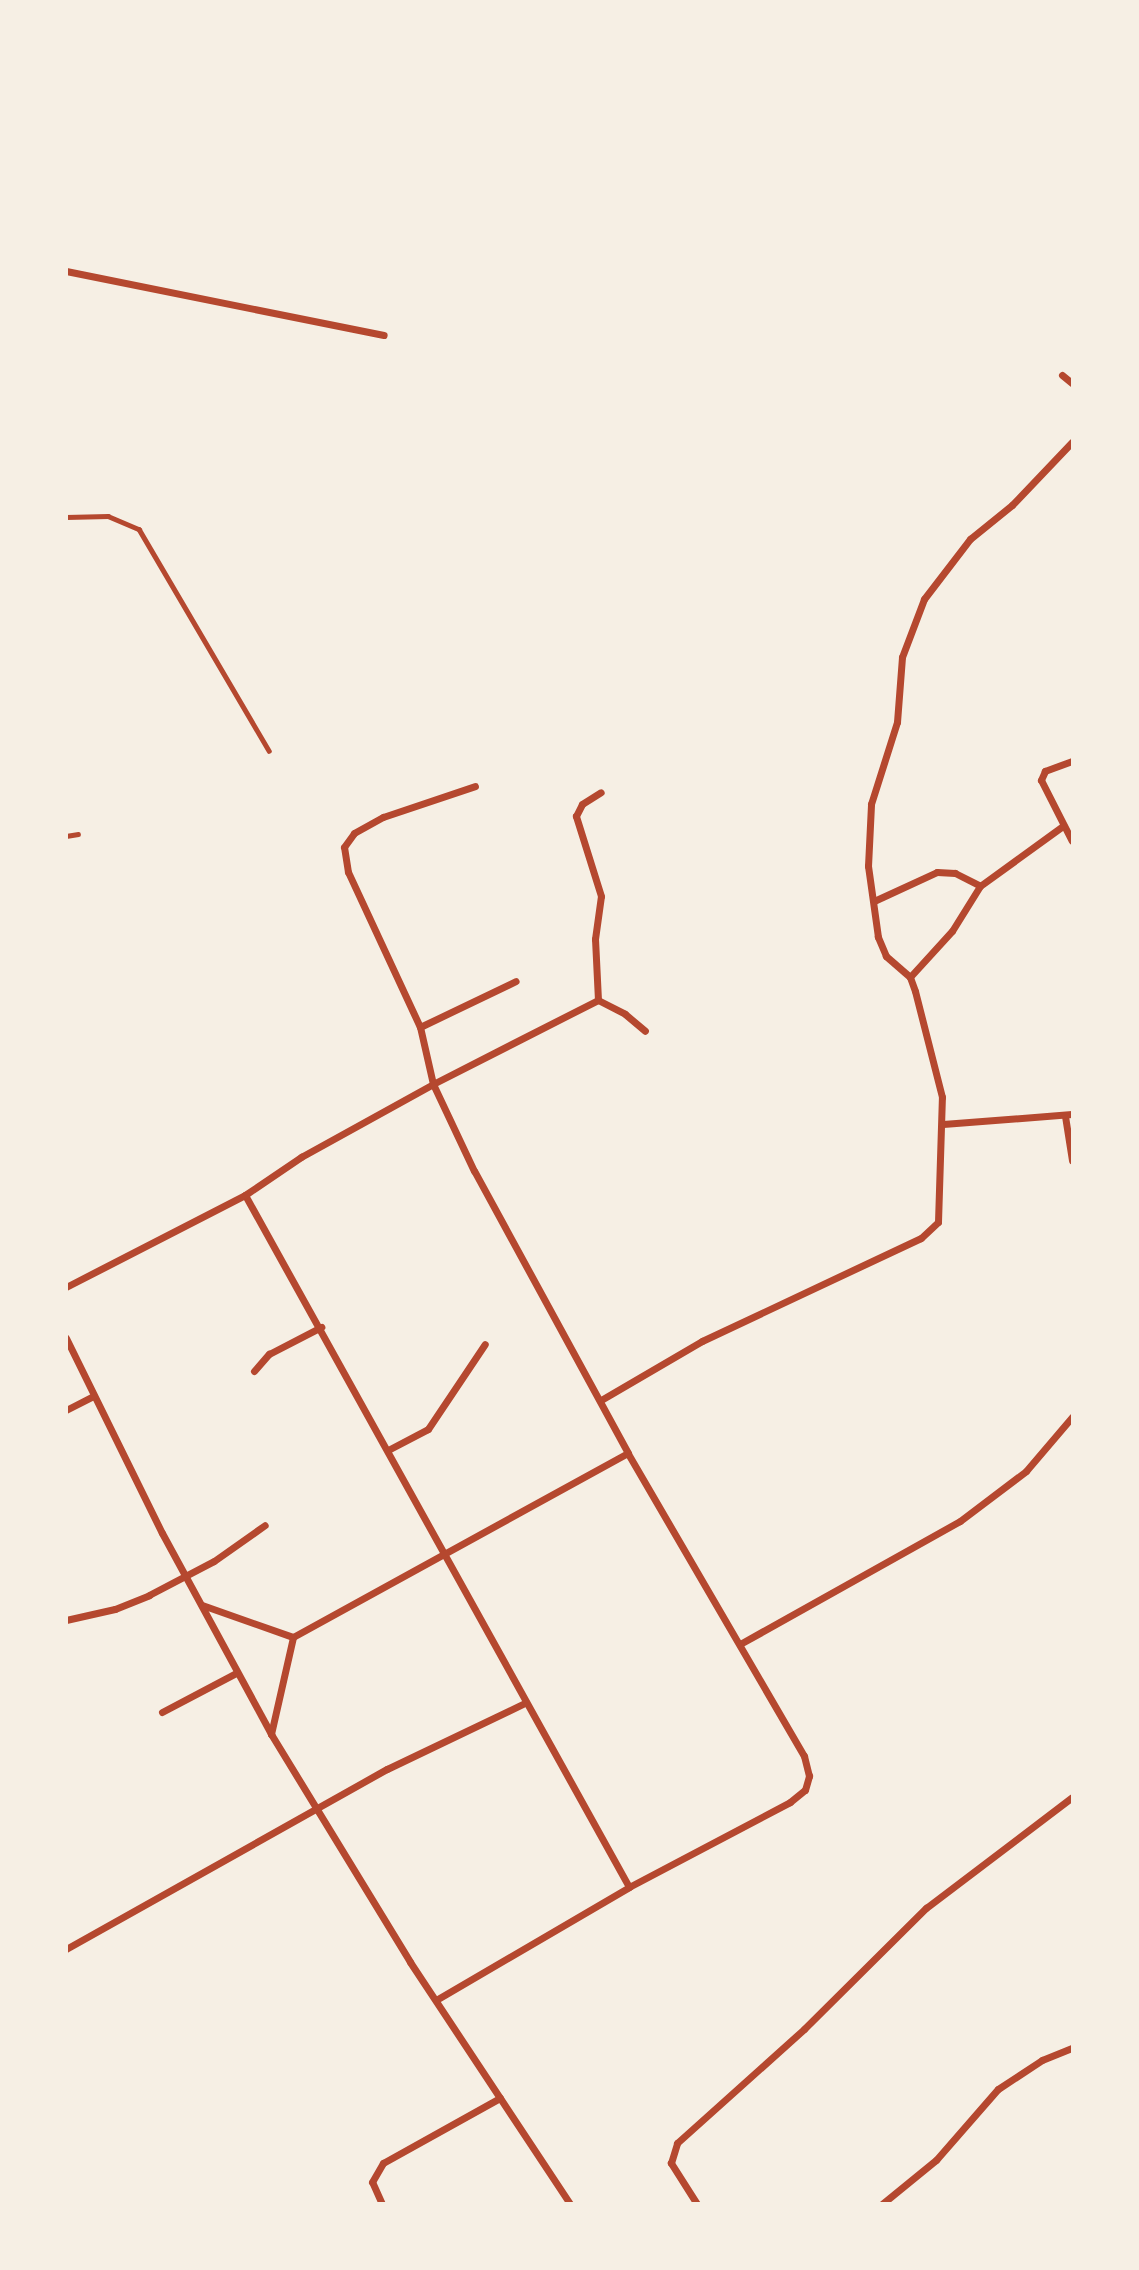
<!DOCTYPE html>
<style>
body{margin:0}
#map{position:relative;width:1139px;height:2270px;overflow:hidden;background:#f6efe4;font-family:"Sofia Sans Condensed",sans-serif}
div>[style]{position:absolute}
.service>*{height:4.5px;margin:-2.25px;padding:0 2.25px;transform-origin:2.25px;border-radius:2.25px;background:#b5482f}
.minor>*{height:7px;margin:-3.5px;padding:0 3.5px;transform-origin:3.5px;border-radius:3.5px;background:#b5482f}
span{translate:-50% -50%;white-space:nowrap;text-align:center;line-height:1.15;-webkit-text-stroke:5px #f6efe4;paint-order:stroke}
.frame{position:absolute;inset:0;border:68px solid #f6efe4;pointer-events:none}
</style>
<div id="map">
<div class="service">
<div style="left:66px;top:517px;width:42px;rotate:-1.4deg"></div>
<div style="left:108px;top:516px;width:34px;rotate:23deg"></div>
<div style="left:139px;top:529px;width:257px;rotate:59.6deg"></div>
<div style="left:66px;top:836px;width:12px;rotate:-9deg"></div>
</div>
<div class="minor">
<div style="left:66px;top:271px;width:324px;rotate:11.4deg"></div>
<div style="left:1062px;top:375px;width:13px;rotate:39deg"></div>
<div style="left:1072px;top:761px;width:29px;rotate:160deg"></div>
<div style="left:1045px;top:771px;width:10px;rotate:114deg"></div>
<div style="left:1041px;top:780px;width:68px;rotate:63.1deg"></div>
<div style="left:874px;top:901px;width:69px;rotate:-24.7deg"></div>
<div style="left:937px;top:872px;width:18px;rotate:3deg"></div>
<div style="left:955px;top:873px;width:28px;rotate:27deg"></div>
<div style="left:910px;top:977px;width:62px;rotate:-47.6deg"></div>
<div style="left:952px;top:931px;width:53px;rotate:-58.1deg"></div>
<div style="left:980px;top:886px;width:102px;rotate:-35.9deg"></div>
<div style="left:598px;top:1000px;width:30px;rotate:27deg"></div>
<div style="left:625px;top:1014px;width:26px;rotate:40deg"></div>
<div style="left:420px;top:1027px;width:106px;rotate:-25.6deg"></div>
<div style="left:1065px;top:1116px;width:45px;rotate:81deg"></div>
<div style="left:943px;top:1124px;width:129px;rotate:-4.4deg"></div>
<div style="left:245px;top:1195px;width:791px;rotate:60.97deg"></div>
<div style="left:66px;top:1287px;width:201px;rotate:-27.2deg"></div>
<div style="left:245px;top:1195px;width:68px;rotate:-34.2deg"></div>
<div style="left:301px;top:1157px;width:151px;rotate:-28.9deg"></div>
<div style="left:433px;top:1084px;width:185px;rotate:-27deg"></div>
<div style="left:598px;top:1000px;width:61px;rotate:-92.8deg"></div>
<div style="left:595px;top:939px;width:43px;rotate:-82.1deg"></div>
<div style="left:601px;top:896px;width:84px;rotate:-107.4deg"></div>
<div style="left:576px;top:816px;width:13px;rotate:-63deg"></div>
<div style="left:582px;top:804px;width:22px;rotate:-32deg"></div>
<div style="left:66px;top:1338px;width:217px;rotate:63.8deg"></div>
<div style="left:162px;top:1533px;width:229px;rotate:61.5deg"></div>
<div style="left:271px;top:1734px;width:267px;rotate:58.6deg"></div>
<div style="left:410px;top:1962px;width:290px;rotate:56.5deg"></div>
<div style="left:254px;top:1371px;width:23px;rotate:-49deg"></div>
<div style="left:269px;top:1354px;width:59px;rotate:-27.4deg"></div>
<div style="left:601px;top:1400px;width:117px;rotate:-30.3deg"></div>
<div style="left:702px;top:1341px;width:242px;rotate:-25.2deg"></div>
<div style="left:921px;top:1238px;width:23px;rotate:-43deg"></div>
<div style="left:938px;top:1222px;width:125px;rotate:-88.2deg"></div>
<div style="left:942px;top:1097px;width:109px;rotate:-104.3deg"></div>
<div style="left:915px;top:991px;width:15px;rotate:-110deg"></div>
<div style="left:910px;top:977px;width:32px;rotate:-139deg"></div>
<div style="left:886px;top:956px;width:21px;rotate:-113deg"></div>
<div style="left:878px;top:937px;width:72px;rotate:-98deg"></div>
<div style="left:868px;top:866px;width:62px;rotate:-87.2deg"></div>
<div style="left:871px;top:804px;width:86px;rotate:-72.4deg"></div>
<div style="left:897px;top:722px;width:65px;rotate:-85.6deg"></div>
<div style="left:902px;top:657px;width:62px;rotate:-69.2deg"></div>
<div style="left:924px;top:599px;width:76px;rotate:-52.5deg"></div>
<div style="left:970px;top:539px;width:54px;rotate:-39deg"></div>
<div style="left:1012px;top:505px;width:87px;rotate:-46.4deg"></div>
<div style="left:66px;top:1410px;width:31px;rotate:-27deg"></div>
<div style="left:388px;top:1450px;width:45px;rotate:-27.7deg"></div>
<div style="left:428px;top:1429px;width:102px;rotate:-56.2deg"></div>
<div style="left:202px;top:1605px;width:96px;rotate:19.4deg"></div>
<div style="left:293px;top:1637px;width:382px;rotate:-28.8deg"></div>
<div style="left:66px;top:1620px;width:50px;rotate:-12.7deg"></div>
<div style="left:115px;top:1609px;width:37px;rotate:-22deg"></div>
<div style="left:149px;top:1595px;width:73px;rotate:-27.6deg"></div>
<div style="left:214px;top:1561px;width:62px;rotate:-35.2deg"></div>
<div style="left:740px;top:1644px;width:252px;rotate:-29.2deg"></div>
<div style="left:960px;top:1521px;width:83px;rotate:-37.1deg"></div>
<div style="left:1026px;top:1471px;width:71px;rotate:-49.6deg"></div>
<div style="left:162px;top:1712px;width:84px;rotate:-27.8deg"></div>
<div style="left:271px;top:1734px;width:99px;rotate:-77.2deg"></div>
<div style="left:66px;top:1949px;width:368px;rotate:-29.3deg"></div>
<div style="left:387px;top:1769px;width:153px;rotate:-25.6deg"></div>
<div style="left:436px;top:2000px;width:224px;rotate:-30.3deg"></div>
<div style="left:629px;top:1887px;width:182px;rotate:-27.8deg"></div>
<div style="left:790px;top:1802px;width:19px;rotate:-39deg"></div>
<div style="left:805px;top:1790px;width:15px;rotate:-74deg"></div>
<div style="left:809px;top:1776px;width:21px;rotate:-104deg"></div>
<div style="left:804px;top:1756px;width:350px;rotate:-120.2deg"></div>
<div style="left:628px;top:1453px;width:321px;rotate:-118.6deg"></div>
<div style="left:474px;top:1171px;width:96px;rotate:-115.2deg"></div>
<div style="left:433px;top:1084px;width:58px;rotate:-102.8deg"></div>
<div style="left:420px;top:1027px;width:171px;rotate:-114.9deg"></div>
<div style="left:348px;top:872px;width:25px;rotate:-99deg"></div>
<div style="left:344px;top:847px;width:17px;rotate:-54deg"></div>
<div style="left:354px;top:833px;width:33px;rotate:-29deg"></div>
<div style="left:383px;top:817px;width:97px;rotate:-18.6deg"></div>
<div style="left:382px;top:2204px;width:24px;rotate:-114deg"></div>
<div style="left:372px;top:2182px;width:22px;rotate:-60deg"></div>
<div style="left:383px;top:2163px;width:134px;rotate:-29.1deg"></div>
<div style="left:697px;top:2204px;width:49px;rotate:-122.4deg"></div>
<div style="left:671px;top:2163px;width:21px;rotate:-73deg"></div>
<div style="left:677px;top:2143px;width:171px;rotate:-41.9deg"></div>
<div style="left:804px;top:2029px;width:172px;rotate:-44.8deg"></div>
<div style="left:926px;top:1908px;width:183px;rotate:-37.2deg"></div>
<div style="left:882px;top:2204px;width:70px;rotate:-39.2deg"></div>
<div style="left:936px;top:2160px;width:94px;rotate:-48.9deg"></div>
<div style="left:998px;top:2089px;width:53px;rotate:-33.4deg"></div>
<div style="left:1042px;top:2060px;width:32px;rotate:-22deg"></div>
</div>
<div class="frame"></div>
</div>
